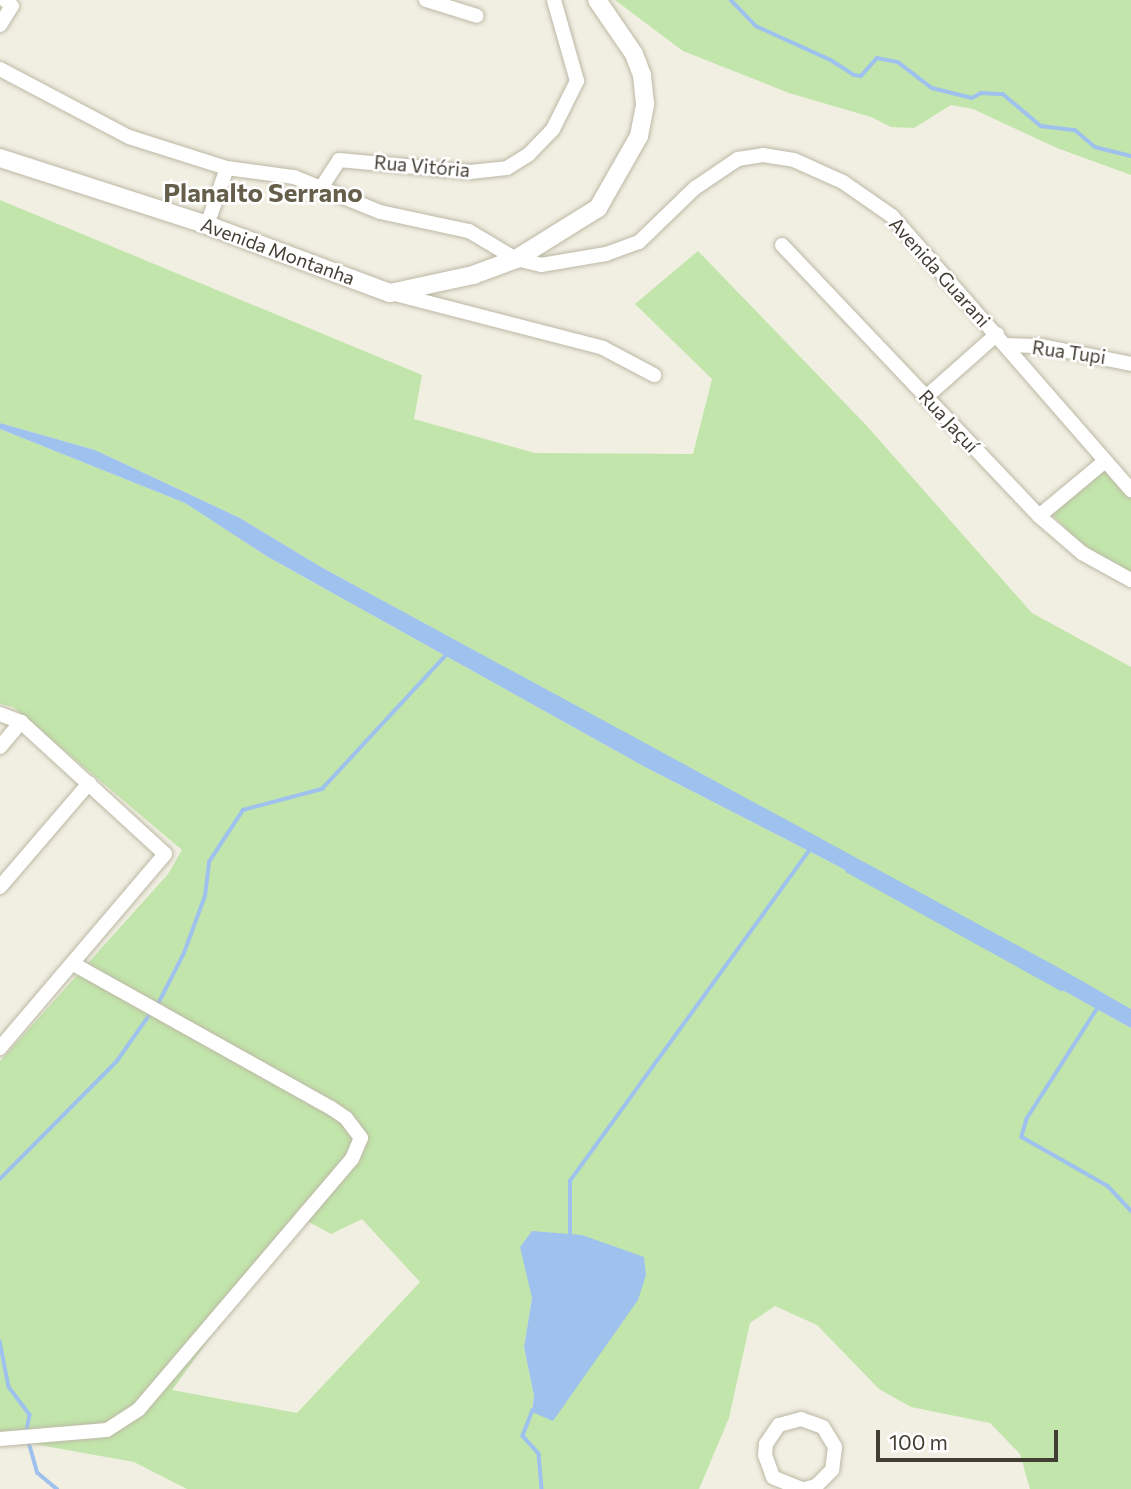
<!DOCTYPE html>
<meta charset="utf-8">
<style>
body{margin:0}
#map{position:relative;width:1131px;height:1489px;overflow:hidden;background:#f1efe2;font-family:Commissioner,sans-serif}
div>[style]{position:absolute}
.green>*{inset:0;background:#c2e5ab}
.water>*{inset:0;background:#9ec1ee}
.stream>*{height:3.5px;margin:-1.75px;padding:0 1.75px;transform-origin:1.75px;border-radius:1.75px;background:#9ec1ee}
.roads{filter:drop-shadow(0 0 2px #bcb8a5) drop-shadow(0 0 2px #bcb8a5)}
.minor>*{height:14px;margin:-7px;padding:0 7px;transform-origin:7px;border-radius:7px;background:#fff}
.tertiary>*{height:18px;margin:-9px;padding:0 9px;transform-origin:9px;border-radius:9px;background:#fff}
span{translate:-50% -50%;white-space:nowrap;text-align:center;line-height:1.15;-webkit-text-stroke:5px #fff;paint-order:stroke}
.street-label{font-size:19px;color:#423e33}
.district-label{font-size:26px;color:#655e4a;font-weight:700}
.scale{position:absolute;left:876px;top:1430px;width:182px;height:32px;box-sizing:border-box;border:4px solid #423e33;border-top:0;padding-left:9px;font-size:21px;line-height:24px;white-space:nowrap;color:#423e33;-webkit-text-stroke:5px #fff;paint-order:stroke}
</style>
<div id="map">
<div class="green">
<div style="clip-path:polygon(615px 0,1131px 0,1131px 175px,1057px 148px,973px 109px,951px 105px,914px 128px,891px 127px,871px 117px,789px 93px,683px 51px)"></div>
<div style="clip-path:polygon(0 200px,422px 375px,414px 419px,535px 453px,693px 454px,712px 379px,635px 304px,698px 251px,866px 425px,1032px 613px,1131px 667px,1131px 1009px,321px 567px,240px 518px,95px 450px,0 423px)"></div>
<div style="clip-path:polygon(evenodd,0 429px,185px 503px,268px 557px,645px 767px,832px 863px,1131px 1028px,1131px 1489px,1030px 1489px,1020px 1454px,990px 1423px,911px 1407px,879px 1389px,817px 1325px,775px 1306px,750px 1323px,729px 1418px,699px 1489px,187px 1489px,134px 1462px,0 1438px,0 1061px,168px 874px,182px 850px,13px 707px,0 704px,0 429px,298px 1216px,331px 1234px,362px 1219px,420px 1282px,297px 1413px,172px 1390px,298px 1216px,0 429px,532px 1298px,553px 1420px,532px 1411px,534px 1396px,524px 1347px,532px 1298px)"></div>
<div style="clip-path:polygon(1103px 467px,1131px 498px,1131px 574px,1088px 552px,1051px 513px)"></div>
</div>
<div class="water">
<div style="clip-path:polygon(0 423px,95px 450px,240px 518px,321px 567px,1061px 969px,1131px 1009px,1131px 1028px,832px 863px,645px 767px,268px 557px,185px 503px,0 429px)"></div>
<div style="clip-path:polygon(532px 1231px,582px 1235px,644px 1257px,646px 1275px,638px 1300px,553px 1421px,532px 1412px,534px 1396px,524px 1347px,532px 1298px,520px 1247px)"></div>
</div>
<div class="stream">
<div style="left:731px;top:0;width:36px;rotate:46deg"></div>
<div style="left:756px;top:26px;width:82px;rotate:24.4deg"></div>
<div style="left:831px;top:60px;width:27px;rotate:33deg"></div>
<div style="left:854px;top:75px;width:7px;rotate:8deg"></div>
<div style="left:861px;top:76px;width:24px;rotate:-48deg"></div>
<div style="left:877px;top:58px;width:21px;rotate:11deg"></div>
<div style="left:898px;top:62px;width:43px;rotate:37.4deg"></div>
<div style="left:932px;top:88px;width:41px;rotate:14deg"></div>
<div style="left:972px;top:98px;width:10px;rotate:-29deg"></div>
<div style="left:981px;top:93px;width:22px;rotate:3deg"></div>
<div style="left:1003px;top:94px;width:50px;rotate:40.1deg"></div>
<div style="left:1041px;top:126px;width:34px;rotate:7deg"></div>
<div style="left:1075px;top:130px;width:26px;rotate:40deg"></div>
<div style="left:1095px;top:147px;width:37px;rotate:14deg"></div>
<div style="left:848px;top:871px;width:244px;rotate:28.9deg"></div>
<div style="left:157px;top:1006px;width:59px;rotate:-63deg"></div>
<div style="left:184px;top:953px;width:61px;rotate:-69.8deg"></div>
<div style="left:205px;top:896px;width:34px;rotate:-83deg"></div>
<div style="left:209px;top:862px;width:62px;rotate:-56.8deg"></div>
<div style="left:243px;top:810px;width:82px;rotate:-14.9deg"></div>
<div style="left:322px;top:789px;width:185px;rotate:-47.2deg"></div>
<div style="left:1098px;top:1008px;width:132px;rotate:122.6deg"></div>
<div style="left:1027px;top:1119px;width:19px;rotate:106deg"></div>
<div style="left:1022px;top:1137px;width:99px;rotate:29.7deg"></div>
<div style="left:1108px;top:1186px;width:34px;rotate:47deg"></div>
<div style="left:0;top:1179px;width:166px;rotate:-45.2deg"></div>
<div style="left:117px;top:1061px;width:57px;rotate:-54.9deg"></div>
<div style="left:570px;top:1238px;width:57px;rotate:-90deg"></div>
<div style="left:570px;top:1181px;width:409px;rotate:-54.1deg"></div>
<div style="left:0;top:1341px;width:47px;rotate:78.9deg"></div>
<div style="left:9px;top:1387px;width:35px;rotate:53deg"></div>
<div style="left:30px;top:1415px;width:16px;rotate:101deg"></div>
<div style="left:533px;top:1410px;width:28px;rotate:111deg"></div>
<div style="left:523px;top:1436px;width:24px;rotate:48deg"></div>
<div style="left:539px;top:1454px;width:35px;rotate:85deg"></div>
<div style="left:28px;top:1439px;width:35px;rotate:74deg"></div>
<div style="left:38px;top:1473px;width:25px;rotate:40deg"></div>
</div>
<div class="roads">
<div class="minor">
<div style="left:426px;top:0;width:53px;rotate:17.4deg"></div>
<div style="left:0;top:25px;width:22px;rotate:-58deg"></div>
<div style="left:12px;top:6px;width:9px;rotate:-139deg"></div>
<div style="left:0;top:69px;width:146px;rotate:27.8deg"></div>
<div style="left:129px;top:137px;width:103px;rotate:17.6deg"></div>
<div style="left:227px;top:168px;width:68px;rotate:7.7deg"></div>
<div style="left:294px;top:177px;width:93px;rotate:22.1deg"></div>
<div style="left:380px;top:212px;width:91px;rotate:12.1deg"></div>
<div style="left:469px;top:231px;width:55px;rotate:30.8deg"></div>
<div style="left:516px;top:259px;width:26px;rotate:13deg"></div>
<div style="left:541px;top:265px;width:66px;rotate:-9.6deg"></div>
<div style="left:606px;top:254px;width:35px;rotate:-20deg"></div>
<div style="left:639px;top:242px;width:78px;rotate:-44deg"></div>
<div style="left:695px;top:188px;width:52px;rotate:-34deg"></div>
<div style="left:738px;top:159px;width:25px;rotate:-9deg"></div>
<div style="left:763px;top:155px;width:31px;rotate:9deg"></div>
<div style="left:794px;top:160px;width:54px;rotate:24.2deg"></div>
<div style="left:843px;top:182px;width:60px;rotate:34.8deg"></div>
<div style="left:892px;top:216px;width:364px;rotate:48.9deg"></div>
<div style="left:321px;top:188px;width:33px;rotate:-57deg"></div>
<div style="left:339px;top:160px;width:132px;rotate:5.2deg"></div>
<div style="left:470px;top:172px;width:37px;rotate:-6deg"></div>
<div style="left:507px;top:168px;width:26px;rotate:-32deg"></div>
<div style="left:529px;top:154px;width:35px;rotate:-46deg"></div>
<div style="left:553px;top:129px;width:54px;rotate:-63.4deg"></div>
<div style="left:577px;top:81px;width:84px;rotate:-105.9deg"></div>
<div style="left:207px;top:225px;width:60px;rotate:-70.7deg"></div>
<div style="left:782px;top:245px;width:373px;rotate:46.5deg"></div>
<div style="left:1039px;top:516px;width:57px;rotate:40.7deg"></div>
<div style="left:1082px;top:553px;width:56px;rotate:28.9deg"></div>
<div style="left:391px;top:293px;width:219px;rotate:14.5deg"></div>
<div style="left:603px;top:348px;width:58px;rotate:27.9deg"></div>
<div style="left:1006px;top:345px;width:36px;rotate:2deg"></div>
<div style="left:1042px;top:346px;width:91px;rotate:11.4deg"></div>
<div style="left:926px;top:397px;width:95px;rotate:-41.6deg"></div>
<div style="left:1039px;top:516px;width:85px;rotate:-39.7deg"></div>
<div style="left:0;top:714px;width:22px;rotate:21deg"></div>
<div style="left:21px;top:722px;width:195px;rotate:42.5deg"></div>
<div style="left:165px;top:854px;width:255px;rotate:130.4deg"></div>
<div style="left:0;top:747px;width:33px;rotate:-50deg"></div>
<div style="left:0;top:887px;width:137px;rotate:-49.4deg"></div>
<div style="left:0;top:1439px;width:107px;rotate:-4.8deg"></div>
<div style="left:107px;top:1430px;width:38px;rotate:-33deg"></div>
<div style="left:139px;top:1409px;width:328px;rotate:-49.6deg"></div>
<div style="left:352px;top:1159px;width:23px;rotate:-67deg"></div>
<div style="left:361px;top:1138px;width:25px;rotate:-127deg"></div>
<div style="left:346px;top:1118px;width:18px;rotate:-146deg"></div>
<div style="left:331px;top:1108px;width:293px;rotate:-150.8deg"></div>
<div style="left:802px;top:1489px;width:31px;rotate:-158deg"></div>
<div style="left:773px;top:1477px;width:23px;rotate:-110deg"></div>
<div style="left:765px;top:1455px;width:11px;rotate:-85deg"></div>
<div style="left:766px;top:1444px;width:23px;rotate:-56deg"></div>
<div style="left:779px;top:1425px;width:23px;rotate:-15deg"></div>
<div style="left:801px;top:1419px;width:23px;rotate:20deg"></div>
<div style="left:823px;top:1427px;width:23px;rotate:59deg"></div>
<div style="left:835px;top:1447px;width:23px;rotate:97deg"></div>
<div style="left:832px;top:1470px;width:23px;rotate:135deg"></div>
<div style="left:816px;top:1486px;width:11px;rotate:165deg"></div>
</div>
<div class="tertiary">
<div style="left:0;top:158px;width:218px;rotate:17.9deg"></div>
<div style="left:207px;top:225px;width:195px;rotate:20.4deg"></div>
<div style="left:390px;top:293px;width:85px;rotate:-12.2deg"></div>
<div style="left:473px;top:275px;width:46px;rotate:-20.4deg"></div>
<div style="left:516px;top:259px;width:97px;rotate:-31.9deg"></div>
<div style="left:598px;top:208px;width:83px;rotate:-60.3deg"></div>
<div style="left:639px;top:136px;width:33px;rotate:-79deg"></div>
<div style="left:645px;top:104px;width:29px;rotate:-96deg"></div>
<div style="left:642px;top:75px;width:22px;rotate:-111deg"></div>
<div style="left:634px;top:54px;width:65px;rotate:-124.4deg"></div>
</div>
</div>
<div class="street-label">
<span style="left:422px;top:166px;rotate:5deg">Rua Vitória</span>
<span style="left:278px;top:251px;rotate:20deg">Avenida Montanha</span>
<span style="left:940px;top:272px;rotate:48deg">Avenida Guarani</span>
<span style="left:1069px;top:352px;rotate:8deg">Rua Tupi</span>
<span style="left:949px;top:421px;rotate:47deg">Rua Jaçuí</span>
</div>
<div class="district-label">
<span style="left:263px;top:192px">Planalto Serrano</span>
</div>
<div class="scale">100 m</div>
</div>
